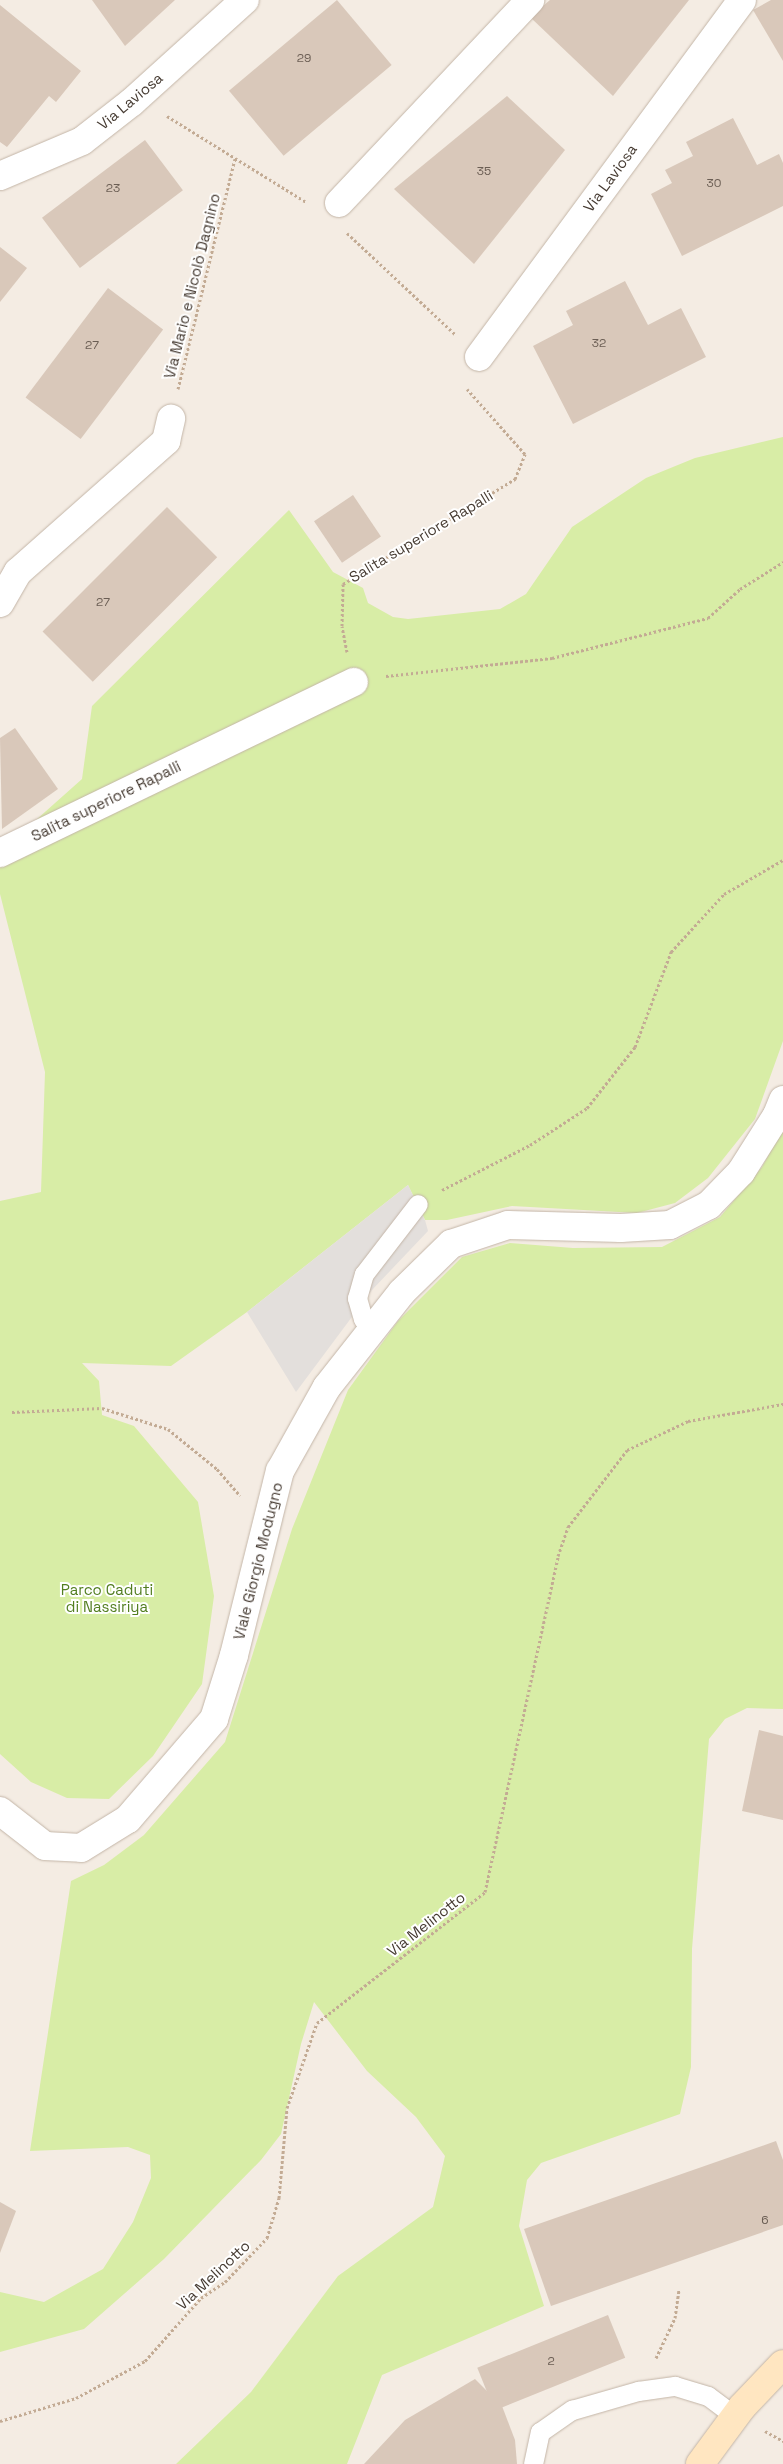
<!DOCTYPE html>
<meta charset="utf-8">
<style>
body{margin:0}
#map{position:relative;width:783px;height:2464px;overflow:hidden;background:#f4ece3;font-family:"Space Grotesk",sans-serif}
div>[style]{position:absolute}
.green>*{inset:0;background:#d8eda6}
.parking>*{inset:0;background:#e3dfdc}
.building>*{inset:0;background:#d9c8ba;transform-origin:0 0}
.path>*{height:3px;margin-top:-1.5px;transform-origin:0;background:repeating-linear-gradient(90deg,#c3ab94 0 2.5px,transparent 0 5px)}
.roads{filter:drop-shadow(0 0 1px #c3b5a7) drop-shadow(0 0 1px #c3b5a7)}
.lane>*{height:19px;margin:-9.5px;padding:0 9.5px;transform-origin:9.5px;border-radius:9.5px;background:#fff}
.street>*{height:28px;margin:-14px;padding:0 14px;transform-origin:14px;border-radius:14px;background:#fff}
.secondary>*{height:28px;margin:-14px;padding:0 14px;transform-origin:14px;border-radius:14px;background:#ffe6c1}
span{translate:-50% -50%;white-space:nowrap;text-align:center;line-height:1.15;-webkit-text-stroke:4px #fff;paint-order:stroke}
.number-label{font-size:12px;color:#6b5e54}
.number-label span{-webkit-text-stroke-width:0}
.street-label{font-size:15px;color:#463b32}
.park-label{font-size:15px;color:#527e20}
</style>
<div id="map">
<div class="green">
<div style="clip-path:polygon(783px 437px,783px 1041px,755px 1119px,708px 1178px,675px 1203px,637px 1213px,512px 1206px,447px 1220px,425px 1220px,408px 1185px,247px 1312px,171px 1366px,82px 1363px,99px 1381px,102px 1415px,134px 1426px,198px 1502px,214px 1596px,202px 1684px,153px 1756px,109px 1799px,67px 1798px,31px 1782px,0 1754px,0 1201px,41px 1192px,45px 1072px,0 894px,0 844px,27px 828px,82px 779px,92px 706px,289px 510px,333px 572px,363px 588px,368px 603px,393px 617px,408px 619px,500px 609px,526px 594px,572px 527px,646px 478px,695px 458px)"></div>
<div style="clip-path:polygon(783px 1128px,783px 1709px,747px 1708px,725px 1719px,709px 1739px,692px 1949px,691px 2067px,680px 2114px,541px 2163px,527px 2180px,519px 2226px,544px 2306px,382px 2375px,347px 2464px,176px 2464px,251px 2392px,338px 2276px,433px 2207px,445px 2156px,416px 2117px,367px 2071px,314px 2002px,301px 2044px,281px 2134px,261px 2160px,164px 2259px,84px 2329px,0 2352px,0 2292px,44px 2302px,103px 2269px,133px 2222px,151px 2178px,150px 2155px,128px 2147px,30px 2151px,71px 1881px,104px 1865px,144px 1835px,225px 1742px,292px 1529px,348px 1390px,398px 1321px,462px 1257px,510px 1243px,573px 1248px,662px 1247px,720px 1217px,762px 1167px)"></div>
</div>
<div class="parking">
<div style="clip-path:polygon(408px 1185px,425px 1220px,428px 1231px,372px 1290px,296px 1392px,247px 1312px)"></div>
</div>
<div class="building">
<div style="clip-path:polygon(92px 0,175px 0,125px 46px)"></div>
<div style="left:337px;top:0;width:85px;height:141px;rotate:50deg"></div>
<div style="clip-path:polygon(550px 0,689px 0,613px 96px,530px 17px)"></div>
<div style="clip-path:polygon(771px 0,783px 0,783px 61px,753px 10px)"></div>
<div style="clip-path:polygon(0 5px,81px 71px,56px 102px,49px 96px,7px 147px,0 142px)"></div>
<div style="clip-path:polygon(507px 96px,565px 150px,474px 264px,394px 189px)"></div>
<div style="clip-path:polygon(733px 118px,757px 165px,779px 154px,783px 163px,783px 206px,682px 256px,651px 194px,672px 183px,665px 170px,693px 156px,686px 142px)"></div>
<div style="left:145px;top:140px;width:63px;height:129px;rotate:53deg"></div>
<div style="clip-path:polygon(0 247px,27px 268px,0 302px)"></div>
<div style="clip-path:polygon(625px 281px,648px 325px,681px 308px,706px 357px,573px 424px,533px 346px,573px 325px,566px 311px)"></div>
<div style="left:108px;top:288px;width:69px;height:137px;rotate:37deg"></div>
<div style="left:353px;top:495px;width:50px;height:47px;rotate:56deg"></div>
<div style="left:167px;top:507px;width:71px;height:176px;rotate:45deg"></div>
<div style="clip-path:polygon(15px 728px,58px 789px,2px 829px,0 738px)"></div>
<div style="clip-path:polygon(759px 1730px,783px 1736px,783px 1820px,742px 1811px)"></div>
<div style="clip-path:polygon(776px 2141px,783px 2160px,783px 2225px,551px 2306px,524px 2229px)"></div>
<div style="clip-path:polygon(0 2202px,16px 2211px,0 2253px)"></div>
<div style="left:608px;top:2315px;width:46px;height:141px;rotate:68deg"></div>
<div style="clip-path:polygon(475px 2379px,502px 2406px,515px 2440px,517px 2464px,364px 2464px,405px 2420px)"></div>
</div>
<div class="path">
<div style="left:167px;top:116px;width:163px;rotate:31.7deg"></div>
<div style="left:347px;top:233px;width:149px;rotate:43.1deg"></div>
<div style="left:178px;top:389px;width:237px;rotate:-76.1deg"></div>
<div style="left:347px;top:652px;width:26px;rotate:-101deg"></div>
<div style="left:342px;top:626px;width:42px;rotate:-88.6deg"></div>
<div style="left:343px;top:584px;width:202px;rotate:-31.4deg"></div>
<div style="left:515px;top:479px;width:27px;rotate:-68deg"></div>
<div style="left:525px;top:454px;width:87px;rotate:-131.7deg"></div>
<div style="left:386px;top:676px;width:167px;rotate:-6.2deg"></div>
<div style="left:552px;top:658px;width:161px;rotate:-14.4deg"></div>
<div style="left:708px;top:618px;width:43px;rotate:-42.2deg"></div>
<div style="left:740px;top:589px;width:51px;rotate:-32.1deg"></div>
<div style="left:442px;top:1190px;width:99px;rotate:-27.1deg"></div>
<div style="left:530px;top:1145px;width:68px;rotate:-33deg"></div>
<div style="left:587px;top:1108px;width:78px;rotate:-51.8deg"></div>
<div style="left:635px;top:1047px;width:102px;rotate:-69.2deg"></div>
<div style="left:671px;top:952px;width:79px;rotate:-47.6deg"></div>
<div style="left:724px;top:894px;width:68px;rotate:-30deg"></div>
<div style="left:12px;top:1412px;width:90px;rotate:-2.5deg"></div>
<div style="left:102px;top:1408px;width:69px;rotate:17.7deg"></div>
<div style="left:168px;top:1429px;width:63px;rotate:39.2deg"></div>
<div style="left:217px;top:1469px;width:35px;rotate:49deg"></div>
<div style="left:656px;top:2358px;width:44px;rotate:-64.6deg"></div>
<div style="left:675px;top:2318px;width:29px;rotate:-82deg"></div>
<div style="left:0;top:2421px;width:79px;rotate:-16.8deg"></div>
<div style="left:76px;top:2398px;width:78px;rotate:-28.2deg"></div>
<div style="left:145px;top:2361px;width:84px;rotate:-48.4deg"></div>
<div style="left:201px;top:2298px;width:29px;rotate:-34deg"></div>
<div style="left:225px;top:2282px;width:61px;rotate:-46.3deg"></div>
<div style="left:267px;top:2238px;width:42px;rotate:-73.3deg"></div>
<div style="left:279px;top:2198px;width:90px;rotate:-84.9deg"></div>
<div style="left:287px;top:2108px;width:90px;rotate:-70.6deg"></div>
<div style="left:317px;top:2023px;width:213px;rotate:-37.9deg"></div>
<div style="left:485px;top:1892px;width:344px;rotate:-77.7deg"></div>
<div style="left:558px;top:1556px;width:31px;rotate:-71deg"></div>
<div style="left:568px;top:1527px;width:97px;rotate:-52.5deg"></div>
<div style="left:627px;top:1450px;width:68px;rotate:-25.4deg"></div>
<div style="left:688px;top:1421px;width:97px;rotate:-10.1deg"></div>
<div style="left:765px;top:2431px;width:21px;rotate:29deg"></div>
</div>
<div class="roads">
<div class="lane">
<div style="left:372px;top:1330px;width:14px;rotate:-129deg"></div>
<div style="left:363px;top:1319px;width:22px;rotate:-106deg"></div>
<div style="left:357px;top:1298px;width:25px;rotate:-74deg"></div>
<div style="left:364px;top:1274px;width:88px;rotate:-52.4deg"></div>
<div style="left:533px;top:2464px;width:33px;rotate:-78deg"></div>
<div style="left:540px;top:2432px;width:39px;rotate:-35deg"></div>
<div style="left:572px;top:2410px;width:69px;rotate:-16.1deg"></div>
<div style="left:638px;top:2391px;width:37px;rotate:-8deg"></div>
<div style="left:675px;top:2386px;width:34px;rotate:17deg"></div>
<div style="left:708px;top:2396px;width:34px;rotate:37deg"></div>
</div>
<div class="street">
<div style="left:0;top:176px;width:89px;rotate:-23.1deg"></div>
<div style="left:82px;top:141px;width:63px;rotate:-38deg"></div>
<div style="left:132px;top:102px;width:152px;rotate:-42.1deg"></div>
<div style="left:339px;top:203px;width:279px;rotate:-46.7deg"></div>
<div style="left:479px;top:357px;width:443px;rotate:-53.6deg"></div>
<div style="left:0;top:603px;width:36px;rotate:-60deg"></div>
<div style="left:18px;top:572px;width:198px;rotate:-41.5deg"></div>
<div style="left:166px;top:441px;width:23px;rotate:-77deg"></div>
<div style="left:0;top:853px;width:393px;rotate:-25.8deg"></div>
<div style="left:0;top:1811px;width:57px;rotate:37.9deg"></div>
<div style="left:45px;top:1846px;width:36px;rotate:3deg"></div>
<div style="left:81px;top:1848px;width:55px;rotate:-31.7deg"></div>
<div style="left:128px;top:1819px;width:132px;rotate:-49.3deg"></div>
<div style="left:214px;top:1719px;width:67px;rotate:-72.6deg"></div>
<div style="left:234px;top:1655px;width:190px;rotate:-76deg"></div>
<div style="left:280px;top:1471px;width:96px;rotate:-60.8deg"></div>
<div style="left:327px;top:1387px;width:121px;rotate:-51.7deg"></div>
<div style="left:402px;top:1292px;width:69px;rotate:-44.4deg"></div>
<div style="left:451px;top:1244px;width:60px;rotate:-18.4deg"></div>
<div style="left:508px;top:1225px;width:113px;rotate:1.5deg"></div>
<div style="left:621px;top:1228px;width:49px;rotate:-3.5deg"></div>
<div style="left:670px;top:1225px;width:44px;rotate:-27.1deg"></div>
<div style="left:709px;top:1205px;width:46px;rotate:-45.9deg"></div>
<div style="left:741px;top:1172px;width:67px;rotate:-57.7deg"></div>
<div style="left:777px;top:1115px;width:16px;rotate:-68deg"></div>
</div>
<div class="secondary">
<div style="left:700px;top:2464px;width:71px;rotate:-53.6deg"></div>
<div style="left:742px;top:2407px;width:59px;rotate:-46.4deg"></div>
</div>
</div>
<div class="number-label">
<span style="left:304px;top:59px">29</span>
<span style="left:484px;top:172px">35</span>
<span style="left:714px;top:184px">30</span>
<span style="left:113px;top:189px">23</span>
<span style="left:599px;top:344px">32</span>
<span style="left:92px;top:346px">27</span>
<span style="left:103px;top:603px">27</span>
<span style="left:765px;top:2221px">6</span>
<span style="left:551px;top:2362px">2</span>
</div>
<div class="street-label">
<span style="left:130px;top:101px;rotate:-40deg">Via Laviosa</span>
<span style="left:610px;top:178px;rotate:-54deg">Via Laviosa</span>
<span style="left:192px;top:286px;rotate:-76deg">Via Mario e Nicolò Dagnino</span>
<span style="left:421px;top:536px;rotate:-31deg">Salita superiore Rapalli</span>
<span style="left:106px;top:801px;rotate:-26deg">Salita superiore Rapalli</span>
<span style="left:258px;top:1561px;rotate:-76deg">Viale Giorgio Modugno</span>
<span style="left:426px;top:1924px;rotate:-38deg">Via Melinotto</span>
<span style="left:213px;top:2275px;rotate:-43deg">Via Melinotto</span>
</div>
<div class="park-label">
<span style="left:107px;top:1598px">Parco Caduti<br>di Nassiriya</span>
</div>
</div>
